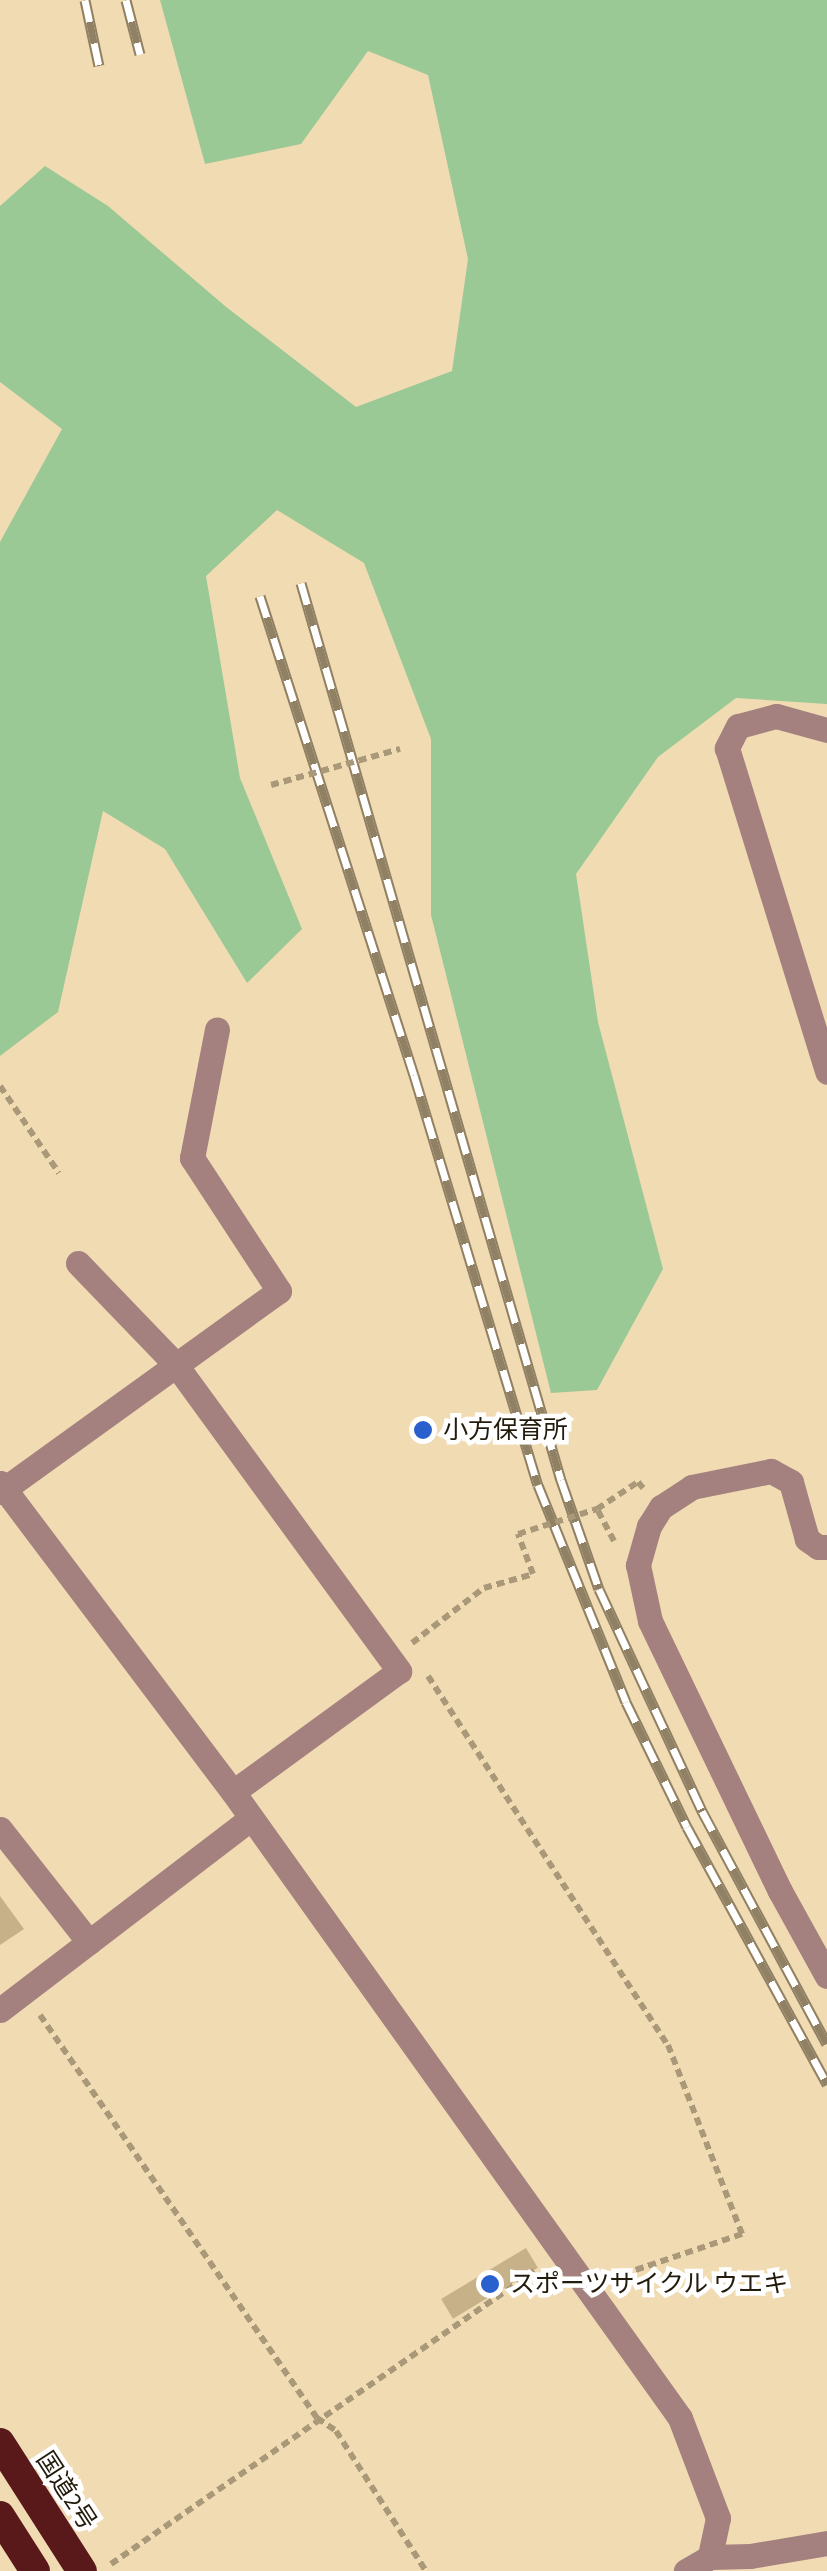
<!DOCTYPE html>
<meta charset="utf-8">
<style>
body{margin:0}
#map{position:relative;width:827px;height:2571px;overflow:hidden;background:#f1dbb3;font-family:"Source Sans 3","Noto Sans JP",sans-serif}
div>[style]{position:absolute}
.green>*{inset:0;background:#9bc995}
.building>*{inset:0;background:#c6b189;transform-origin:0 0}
.path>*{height:6px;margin-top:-3px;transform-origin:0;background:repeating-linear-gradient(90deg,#aa9979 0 8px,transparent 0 13px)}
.minor>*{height:25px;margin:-12.5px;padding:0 12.5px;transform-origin:12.5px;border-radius:12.5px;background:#a4817f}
.highway>*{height:30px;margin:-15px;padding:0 15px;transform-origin:15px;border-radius:15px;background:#59181a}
.rail>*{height:11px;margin-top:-5.5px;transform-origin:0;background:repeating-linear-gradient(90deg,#fff 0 22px,#908064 0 44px);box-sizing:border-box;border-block:2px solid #908064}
.path-bridge>*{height:6px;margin-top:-3px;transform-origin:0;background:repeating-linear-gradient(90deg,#aa9979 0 8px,transparent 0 13px)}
.dots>*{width:28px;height:28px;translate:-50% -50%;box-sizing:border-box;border:5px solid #fff;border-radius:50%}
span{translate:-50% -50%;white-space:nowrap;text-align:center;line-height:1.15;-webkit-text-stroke:9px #fff;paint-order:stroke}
.poi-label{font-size:25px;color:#231b0c}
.left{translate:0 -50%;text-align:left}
.street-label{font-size:25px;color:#231b0c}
</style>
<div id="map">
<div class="green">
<div style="clip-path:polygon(160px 0,827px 0,827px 704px,736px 698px,658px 757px,576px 874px,598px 1022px,663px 1269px,597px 1390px,551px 1393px,431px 915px,431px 739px,364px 563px,277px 510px,206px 576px,240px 778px,302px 929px,247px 983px,165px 849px,103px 811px,58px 1012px,0 1056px,0 542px,62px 429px,0 382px,0 206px,45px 166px,108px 206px,225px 306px,356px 407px,452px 371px,468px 259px,428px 75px,368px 51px,301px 144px,205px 164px)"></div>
</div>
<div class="building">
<div style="clip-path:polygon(0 1896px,24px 1929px,0 1945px)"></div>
<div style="left:526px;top:2248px;width:23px;height:99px;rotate:59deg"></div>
</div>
<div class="path">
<div style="left:0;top:1086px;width:105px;rotate:55.9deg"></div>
<div style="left:614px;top:1541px;width:36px;rotate:-118deg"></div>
<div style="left:597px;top:1509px;width:49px;rotate:-33.4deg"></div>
<div style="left:638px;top:1482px;width:8px;rotate:50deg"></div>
<div style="left:412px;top:1643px;width:91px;rotate:-37.4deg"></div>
<div style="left:484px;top:1588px;width:51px;rotate:-15.9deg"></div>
<div style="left:533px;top:1574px;width:43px;rotate:-110.6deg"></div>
<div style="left:428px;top:1676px;width:440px;rotate:57deg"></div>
<div style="left:668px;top:2045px;width:203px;rotate:68.6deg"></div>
<div style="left:742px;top:2234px;width:134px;rotate:161.3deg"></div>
<div style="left:40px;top:2015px;width:489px;rotate:55.5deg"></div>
<div style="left:317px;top:2418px;width:23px;rotate:34deg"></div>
<div style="left:336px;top:2431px;width:166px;rotate:57.3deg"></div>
<div style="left:111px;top:2564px;width:517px;rotate:-34.67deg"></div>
</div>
<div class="minor">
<div style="left:827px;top:730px;width:53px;rotate:-164.6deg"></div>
<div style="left:776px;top:716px;width:39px;rotate:165deg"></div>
<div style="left:738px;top:726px;width:25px;rotate:117deg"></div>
<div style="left:727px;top:748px;width:339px;rotate:72.8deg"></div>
<div style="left:78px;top:1263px;width:141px;rotate:46.1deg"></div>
<div style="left:176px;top:1365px;width:379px;rotate:53.9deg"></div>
<div style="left:399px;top:1671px;width:205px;rotate:143.9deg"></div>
<div style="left:0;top:1483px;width:387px;rotate:53deg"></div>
<div style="left:233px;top:1792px;width:769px;rotate:54.47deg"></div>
<div style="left:680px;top:2418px;width:107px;rotate:69.2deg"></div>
<div style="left:718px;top:2518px;width:40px;rotate:102deg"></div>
<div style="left:710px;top:2557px;width:28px;rotate:150deg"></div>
<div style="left:0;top:1492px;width:344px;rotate:-35.8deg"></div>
<div style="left:279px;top:1291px;width:159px;rotate:-123.2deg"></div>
<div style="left:192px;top:1158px;width:131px;rotate:-79deg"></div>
<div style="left:827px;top:1547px;width:9px;rotate:180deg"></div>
<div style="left:818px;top:1547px;width:14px;rotate:-144deg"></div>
<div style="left:807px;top:1539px;width:59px;rotate:-105.7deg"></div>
<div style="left:791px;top:1482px;width:23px;rotate:-151deg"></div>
<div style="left:771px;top:1471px;width:81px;rotate:168.6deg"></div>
<div style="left:692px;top:1487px;width:37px;rotate:147deg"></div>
<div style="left:661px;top:1507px;width:22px;rotate:122deg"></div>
<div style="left:649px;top:1526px;width:41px;rotate:105.8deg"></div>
<div style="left:638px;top:1565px;width:57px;rotate:77.9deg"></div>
<div style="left:650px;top:1621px;width:300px;rotate:64.3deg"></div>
<div style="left:780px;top:1891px;width:97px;rotate:61.1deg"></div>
<div style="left:0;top:1829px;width:144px;rotate:51.8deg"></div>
<div style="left:0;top:2010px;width:316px;rotate:-37.4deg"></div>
<div style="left:710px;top:2557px;width:40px;rotate:-1.4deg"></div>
<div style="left:750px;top:2556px;width:78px;rotate:-9.6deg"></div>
</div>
<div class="highway">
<div style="left:0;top:2443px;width:152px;rotate:57.4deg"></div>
<div style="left:0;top:2516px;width:65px;rotate:57.5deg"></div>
</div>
<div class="rail">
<div style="left:85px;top:0;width:67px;rotate:78deg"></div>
<div style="left:126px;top:0;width:56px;rotate:75.5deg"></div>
<div style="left:301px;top:583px;width:934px;rotate:73.84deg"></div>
<div style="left:561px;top:1480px;width:115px;rotate:70.8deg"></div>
<div style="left:599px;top:1589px;width:245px;rotate:65.1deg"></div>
<div style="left:702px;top:1811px;width:264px;rotate:61.8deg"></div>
<div style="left:260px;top:596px;width:503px;rotate:72.18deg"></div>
<div style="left:414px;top:1075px;width:428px;rotate:73.2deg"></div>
<div style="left:538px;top:1485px;width:234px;rotate:67.9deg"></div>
<div style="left:626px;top:1702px;width:139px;rotate:64deg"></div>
<div style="left:687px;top:1827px;width:293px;rotate:61.4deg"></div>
</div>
<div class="path-bridge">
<div style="left:271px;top:785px;width:134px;rotate:-15.6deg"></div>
<div style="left:518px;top:1534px;width:83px;rotate:-17.6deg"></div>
</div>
<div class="dots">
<div style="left:423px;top:1430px;background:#2a60ce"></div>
<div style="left:490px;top:2284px;background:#2a60ce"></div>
</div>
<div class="poi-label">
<span class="left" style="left:443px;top:1430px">小方保育所</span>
<span class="left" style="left:510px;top:2284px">スポーツサイクル ウエキ</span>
</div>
<div class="street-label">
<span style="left:66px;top:2491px;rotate:57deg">国道2号</span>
</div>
</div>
